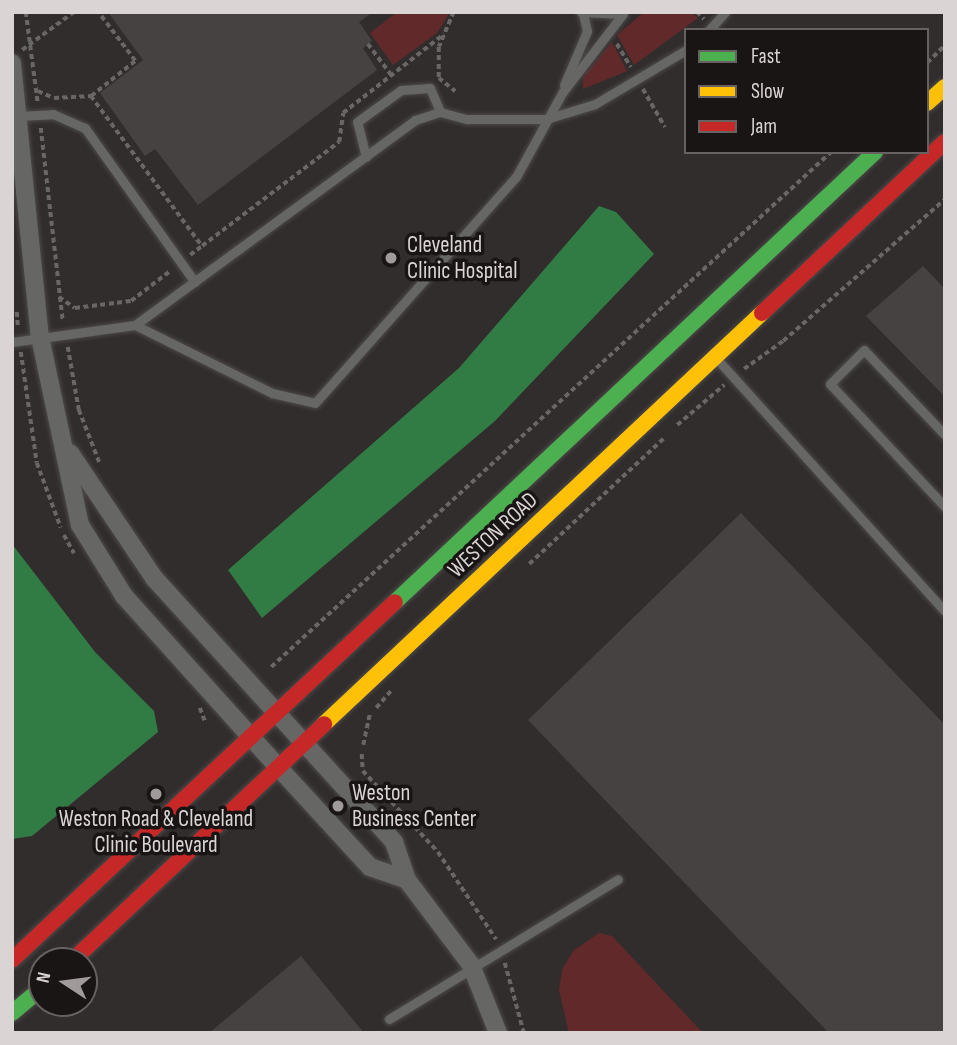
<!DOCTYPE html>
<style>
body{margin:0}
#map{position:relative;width:957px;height:1045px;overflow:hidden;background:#322d2d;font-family:"Sofia Sans Condensed",sans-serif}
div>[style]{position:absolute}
.green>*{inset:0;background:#61292a}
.water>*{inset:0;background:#317b44}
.building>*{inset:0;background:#474242}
.path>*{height:3.5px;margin-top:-1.75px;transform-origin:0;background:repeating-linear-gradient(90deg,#686766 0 5px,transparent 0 8.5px)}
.roads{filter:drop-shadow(0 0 2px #4c4949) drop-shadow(0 0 2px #4c4949)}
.lane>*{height:9px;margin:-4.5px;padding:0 4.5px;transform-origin:4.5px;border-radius:4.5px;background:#666665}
.street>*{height:18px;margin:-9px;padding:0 9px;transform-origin:9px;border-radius:9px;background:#666665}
.fast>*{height:16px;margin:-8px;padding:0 8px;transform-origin:8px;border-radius:8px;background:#4caf50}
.slow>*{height:16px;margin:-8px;padding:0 8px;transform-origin:8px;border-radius:8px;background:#ffc107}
.jam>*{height:16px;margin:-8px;padding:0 8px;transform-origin:8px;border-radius:8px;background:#c62828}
.dots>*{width:19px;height:19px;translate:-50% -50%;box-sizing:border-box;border:4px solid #191514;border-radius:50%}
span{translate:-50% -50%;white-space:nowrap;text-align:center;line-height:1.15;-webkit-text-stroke:7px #191514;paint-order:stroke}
.poi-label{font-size:23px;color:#dbd4d4}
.left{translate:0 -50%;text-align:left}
.street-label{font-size:23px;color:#dbd4d4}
.frame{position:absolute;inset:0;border:14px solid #dbd4d4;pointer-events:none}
.legend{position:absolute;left:684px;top:28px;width:245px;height:126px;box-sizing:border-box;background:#191514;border:2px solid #676161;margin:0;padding:9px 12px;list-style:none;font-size:21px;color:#dbd4d4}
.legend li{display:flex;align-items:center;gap:14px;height:35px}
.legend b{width:35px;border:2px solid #676161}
.north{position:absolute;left:28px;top:947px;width:70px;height:70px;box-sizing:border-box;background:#191514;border:2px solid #676161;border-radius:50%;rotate:283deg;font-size:19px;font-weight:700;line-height:28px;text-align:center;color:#dbd4d4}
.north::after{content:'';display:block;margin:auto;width:24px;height:32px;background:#a09a9a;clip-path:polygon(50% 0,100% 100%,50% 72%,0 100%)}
</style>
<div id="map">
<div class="green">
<div style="clip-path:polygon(397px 12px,450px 12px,437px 33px,393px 65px,370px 33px)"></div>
<div style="clip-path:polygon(644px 12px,692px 12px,698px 18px,634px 65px,617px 35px)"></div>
<div style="clip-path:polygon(612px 42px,627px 71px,583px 89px,583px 77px)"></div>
<div style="clip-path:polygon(599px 933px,612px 936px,703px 1033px,569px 1033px,559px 990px,562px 970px,573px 951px)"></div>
</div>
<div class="water">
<div style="clip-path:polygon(599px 206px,616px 212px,654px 254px,495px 421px,262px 618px,228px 570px,459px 368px)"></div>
<div style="clip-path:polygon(12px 544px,95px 652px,154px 711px,158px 732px,32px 836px,12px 839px)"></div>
</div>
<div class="building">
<div style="clip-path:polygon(108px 12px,373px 12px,359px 22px,372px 41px,363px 48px,377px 70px,198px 205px,155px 149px,145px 156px,100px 93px,143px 60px)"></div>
<div style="clip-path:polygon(923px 266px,945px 289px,945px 397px,866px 316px)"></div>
<div style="clip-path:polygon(741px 513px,945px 725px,945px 1033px,829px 1033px,528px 720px)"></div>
<div style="clip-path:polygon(301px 956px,364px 1033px,209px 1033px)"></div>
</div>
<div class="path">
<div style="left:26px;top:12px;width:92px;rotate:82.5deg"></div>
<div style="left:454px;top:12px;width:38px;rotate:113deg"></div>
<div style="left:439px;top:47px;width:31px;rotate:90deg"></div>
<div style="left:439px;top:78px;width:21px;rotate:39deg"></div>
<div style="left:697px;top:12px;width:10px;rotate:45deg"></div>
<div style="left:368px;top:44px;width:38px;rotate:53deg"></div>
<div style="left:617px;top:44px;width:27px;rotate:59deg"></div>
<div style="left:22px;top:50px;width:64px;rotate:-36.2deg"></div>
<div style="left:927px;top:63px;width:25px;rotate:-45deg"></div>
<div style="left:643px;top:89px;width:44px;rotate:59.9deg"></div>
<div style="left:38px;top:91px;width:17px;rotate:24deg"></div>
<div style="left:54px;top:98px;width:37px;rotate:-3deg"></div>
<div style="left:91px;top:96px;width:187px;rotate:53.5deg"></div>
<div style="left:202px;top:246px;width:172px;rotate:-37.2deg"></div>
<div style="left:339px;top:142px;width:29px;rotate:-82deg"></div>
<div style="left:343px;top:113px;width:128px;rotate:-38deg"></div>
<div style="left:91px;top:96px;width:56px;rotate:-38.5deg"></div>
<div style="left:135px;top:61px;width:61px;rotate:-127.1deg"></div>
<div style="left:41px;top:128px;width:195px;rotate:83.5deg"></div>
<div style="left:190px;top:255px;width:15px;rotate:-37deg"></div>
<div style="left:59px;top:297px;width:19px;rotate:35deg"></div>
<div style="left:75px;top:308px;width:56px;rotate:-7.1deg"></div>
<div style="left:131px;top:301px;width:49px;rotate:-37.6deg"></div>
<div style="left:17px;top:312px;width:15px;rotate:86deg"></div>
<div style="left:68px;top:347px;width:64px;rotate:80.1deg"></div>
<div style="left:79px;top:410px;width:58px;rotate:68.7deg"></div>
<div style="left:21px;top:352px;width:112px;rotate:81.8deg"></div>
<div style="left:37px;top:463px;width:69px;rotate:69.7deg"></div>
<div style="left:744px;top:369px;width:48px;rotate:-35.7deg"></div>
<div style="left:783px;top:341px;width:215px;rotate:-41.2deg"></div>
<div style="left:677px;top:425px;width:62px;rotate:-40.4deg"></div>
<div style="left:64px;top:535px;width:21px;rotate:61deg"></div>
<div style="left:529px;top:564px;width:185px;rotate:-43deg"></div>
<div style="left:271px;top:667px;width:761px;rotate:-42.6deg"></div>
<div style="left:200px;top:708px;width:14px;rotate:69deg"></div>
<div style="left:376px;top:708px;width:23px;rotate:-49deg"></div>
<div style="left:363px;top:745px;width:33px;rotate:-78deg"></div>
<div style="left:362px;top:754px;width:17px;rotate:87deg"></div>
<div style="left:363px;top:771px;width:110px;rotate:47.2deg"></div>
<div style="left:438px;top:852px;width:105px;rotate:56.3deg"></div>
<div style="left:505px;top:963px;width:73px;rotate:74.8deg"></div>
</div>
<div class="roads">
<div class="lane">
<div style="left:581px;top:12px;width:42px;rotate:2.7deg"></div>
<div style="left:709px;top:30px;width:24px;rotate:-48deg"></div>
<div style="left:564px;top:85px;width:59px;rotate:-66.9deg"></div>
<div style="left:587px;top:31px;width:18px;rotate:-103deg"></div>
<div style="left:18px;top:116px;width:35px;rotate:-3deg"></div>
<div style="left:53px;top:114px;width:35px;rotate:24deg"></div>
<div style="left:85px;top:128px;width:189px;rotate:54.5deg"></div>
<div style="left:366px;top:157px;width:36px;rotate:-104deg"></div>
<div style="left:357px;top:122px;width:54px;rotate:-36deg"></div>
<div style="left:401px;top:90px;width:29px;rotate:-4deg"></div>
<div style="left:430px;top:88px;width:26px;rotate:67deg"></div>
<div style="left:135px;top:325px;width:153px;rotate:26.4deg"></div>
<div style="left:272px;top:393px;width:44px;rotate:13.1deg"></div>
<div style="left:315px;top:403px;width:302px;rotate:-48.4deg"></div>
<div style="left:516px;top:177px;width:96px;rotate:-61.3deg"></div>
<div style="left:562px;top:93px;width:98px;rotate:-52.4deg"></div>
<div style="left:12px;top:342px;width:124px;rotate:-7.9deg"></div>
<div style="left:135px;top:325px;width:347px;rotate:-36.2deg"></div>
<div style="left:415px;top:120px;width:26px;rotate:-18deg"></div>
<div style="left:440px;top:112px;width:28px;rotate:15deg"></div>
<div style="left:467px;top:119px;width:79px"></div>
<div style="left:546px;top:119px;width:51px;rotate:-17deg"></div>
<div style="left:595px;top:104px;width:106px;rotate:-30.7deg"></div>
<div style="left:716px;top:358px;width:341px;rotate:47.9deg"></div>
<div style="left:945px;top:435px;width:117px;rotate:-133.6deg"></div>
<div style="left:864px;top:350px;width:48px;rotate:135deg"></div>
<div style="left:830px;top:384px;width:168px;rotate:46.9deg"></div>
<div style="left:389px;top:1019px;width:268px;rotate:-31.4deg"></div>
</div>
<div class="street">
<div style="left:12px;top:63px;width:275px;rotate:84.2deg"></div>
<div style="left:40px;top:337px;width:192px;rotate:78deg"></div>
<div style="left:80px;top:525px;width:84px;rotate:58.2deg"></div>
<div style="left:124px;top:596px;width:230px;rotate:48deg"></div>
<div style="left:278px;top:767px;width:136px;rotate:47.4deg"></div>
<div style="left:370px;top:867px;width:39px;rotate:19deg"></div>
<div style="left:70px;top:453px;width:151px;rotate:56.1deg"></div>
<div style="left:154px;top:578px;width:357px;rotate:47.7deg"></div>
<div style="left:394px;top:842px;width:40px;rotate:71.1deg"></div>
<div style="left:407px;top:880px;width:106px;rotate:53deg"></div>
<div style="left:471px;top:965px;width:73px;rotate:68.3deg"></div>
</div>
<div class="fast">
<div style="left:395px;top:602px;width:658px;rotate:-43.15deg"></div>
<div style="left:12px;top:1013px;width:39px;rotate:-40deg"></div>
</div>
<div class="slow">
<div style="left:927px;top:103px;width:24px;rotate:-42deg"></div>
<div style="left:324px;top:724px;width:601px;rotate:-43.18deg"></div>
</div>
<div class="jam">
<div style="left:762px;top:313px;width:250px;rotate:-43.1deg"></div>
<div style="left:12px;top:960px;width:524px;rotate:-43.07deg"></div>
<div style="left:72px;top:961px;width:346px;rotate:-43.2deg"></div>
</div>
</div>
<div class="dots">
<div style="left:391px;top:258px;background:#a09a9a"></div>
<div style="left:156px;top:794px;background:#a09a9a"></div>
<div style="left:338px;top:806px;background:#a09a9a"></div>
</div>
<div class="poi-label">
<span class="left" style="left:407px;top:258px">Cleveland<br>Clinic Hospital</span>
<span class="left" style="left:352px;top:806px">Weston<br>Business Center</span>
<span style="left:156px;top:832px">Weston Road &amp; Cleveland<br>Clinic Boulevard</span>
</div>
<div class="street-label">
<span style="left:493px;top:535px;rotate:-43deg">WESTON ROAD</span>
</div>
<div class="frame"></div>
<ul class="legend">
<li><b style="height:9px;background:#4caf50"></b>Fast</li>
<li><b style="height:9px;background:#ffc107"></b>Slow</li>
<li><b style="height:9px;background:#c62828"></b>Jam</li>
</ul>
<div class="north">N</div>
</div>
